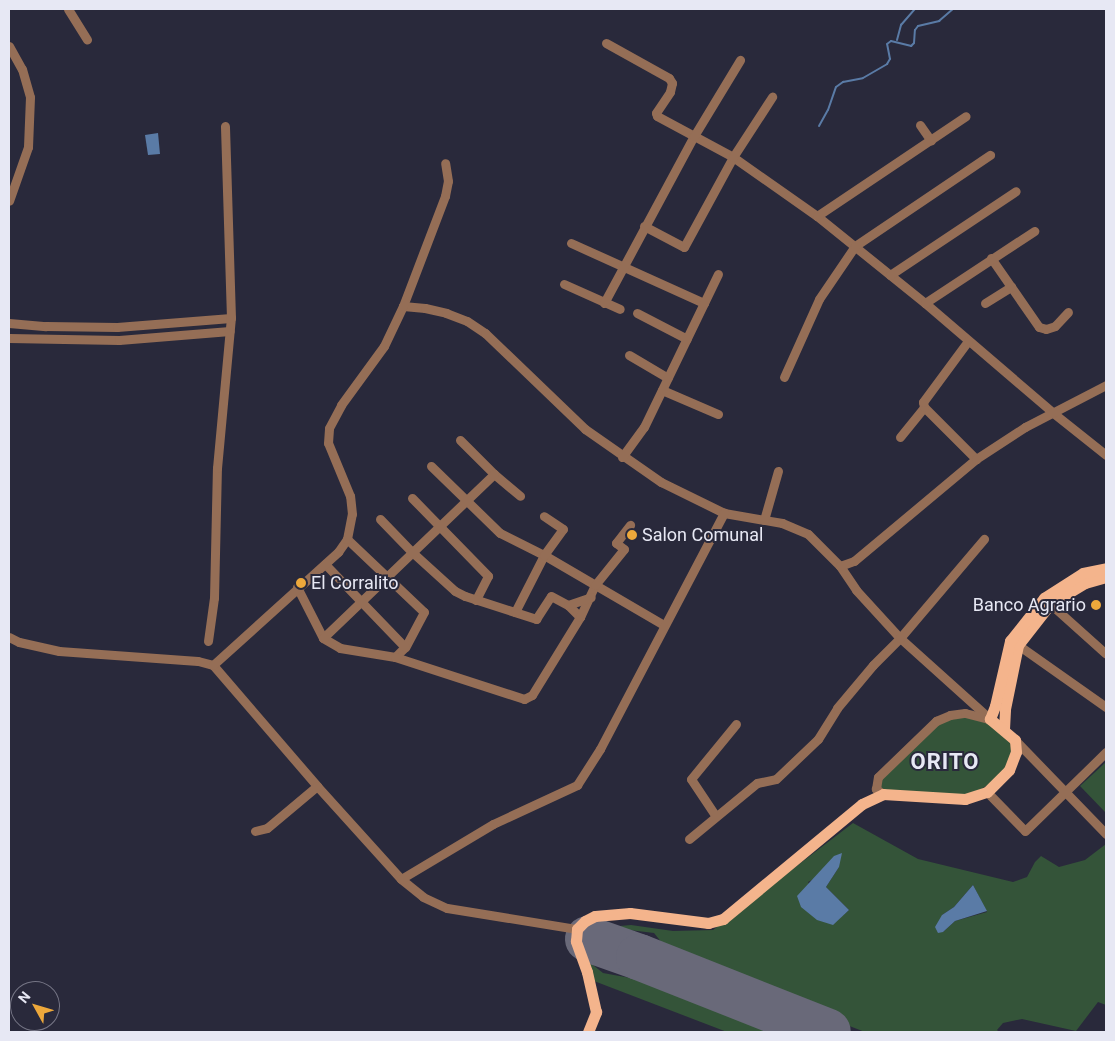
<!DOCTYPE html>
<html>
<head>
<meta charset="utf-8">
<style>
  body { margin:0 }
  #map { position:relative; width:1115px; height:1041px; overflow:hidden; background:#29293b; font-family:Roboto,sans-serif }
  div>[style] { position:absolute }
  .green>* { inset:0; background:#345439 }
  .water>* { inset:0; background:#5a7ba6 }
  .stream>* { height:2px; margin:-1px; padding:0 1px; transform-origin:1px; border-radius:1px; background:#5a7ba6 }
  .runway>* { height:46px; margin:-23px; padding:0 23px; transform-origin:23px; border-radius:23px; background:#696979 }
  .minor>* { height:9px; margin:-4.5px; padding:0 4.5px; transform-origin:4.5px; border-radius:4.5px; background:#956e56 }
  .major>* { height:11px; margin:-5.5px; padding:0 5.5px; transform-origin:5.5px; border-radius:5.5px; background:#f4b48c }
  .dots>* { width:14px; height:14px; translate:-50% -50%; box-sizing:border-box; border:2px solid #29293b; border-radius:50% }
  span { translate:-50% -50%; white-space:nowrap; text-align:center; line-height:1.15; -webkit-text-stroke:4px #29293b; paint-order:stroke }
  .poi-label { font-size:18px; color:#e7e8f4 }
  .left { translate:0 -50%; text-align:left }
  .right { translate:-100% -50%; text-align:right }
  .district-label { font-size:22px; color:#e7e8f4; font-weight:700; letter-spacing:1px }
  .frame { position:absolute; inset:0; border:10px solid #e7e8f4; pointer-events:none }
  .north { position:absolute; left:10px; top:981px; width:50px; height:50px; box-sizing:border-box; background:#29293b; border:1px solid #757585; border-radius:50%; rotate:309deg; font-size:14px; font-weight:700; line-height:20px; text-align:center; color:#e7e8f4 }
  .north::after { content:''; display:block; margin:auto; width:18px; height:22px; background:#eda83b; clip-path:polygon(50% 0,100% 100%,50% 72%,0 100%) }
</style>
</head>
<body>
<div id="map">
  <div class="green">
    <i style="clip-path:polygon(950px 715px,990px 719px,1015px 740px,1004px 775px,965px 799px,883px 794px,878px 777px,936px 721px)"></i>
    <i style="clip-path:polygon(1106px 762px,1106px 813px,1080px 786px)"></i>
    <i style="clip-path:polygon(evenodd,853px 823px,918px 859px,1013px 882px,1027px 877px,1035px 862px,1041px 856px,1059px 867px,1085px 860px,1106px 844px,1106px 1005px,1098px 1002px,1076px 1031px,1022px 1019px,1003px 1023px,997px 1030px,999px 1032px,865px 1032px,675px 959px,654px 933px,613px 928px,591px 933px,583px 942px,593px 965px,603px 973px,669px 985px,792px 1032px,727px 1032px,594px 981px,580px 945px,585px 936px,596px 928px,631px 925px,673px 931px,713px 930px,853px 823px,839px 867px,826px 887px,849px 910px,833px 924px,808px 882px,839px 867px,853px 823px,973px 885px,987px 912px,955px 921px,943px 932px,942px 915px,954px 907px,973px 885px)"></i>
  </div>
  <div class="water">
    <i style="clip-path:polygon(158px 133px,160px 154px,148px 155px,145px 135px)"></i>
    <i style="clip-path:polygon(842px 853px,839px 867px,826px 887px,849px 910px,833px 925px,817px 920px,801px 907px,797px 896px,834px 856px)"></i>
    <i style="clip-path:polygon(973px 885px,987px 911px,955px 921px,943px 932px,938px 933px,935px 927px,942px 915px,954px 907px)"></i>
  </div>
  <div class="stream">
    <i style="left:897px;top:40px;width:16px;rotate:-75deg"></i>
    <i style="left:901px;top:25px;width:21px;rotate:-49deg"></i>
    <i style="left:819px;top:126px;width:18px;rotate:-61deg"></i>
    <i style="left:828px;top:110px;width:24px;rotate:-71deg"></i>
    <i style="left:836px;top:87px;width:9px;rotate:-36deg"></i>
    <i style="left:843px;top:82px;width:20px;rotate:-11deg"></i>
    <i style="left:863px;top:78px;width:28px;rotate:-30deg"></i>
    <i style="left:887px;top:64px;width:6px;rotate:-59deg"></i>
    <i style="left:890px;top:59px;width:15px;rotate:-101deg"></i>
    <i style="left:887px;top:44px;width:5px;rotate:-37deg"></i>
    <i style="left:891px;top:41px;width:21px;rotate:14deg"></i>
    <i style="left:911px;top:46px;width:4px;rotate:-45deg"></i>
    <i style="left:914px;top:43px;width:13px;rotate:-86deg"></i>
    <i style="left:915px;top:30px;width:5px;rotate:-53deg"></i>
    <i style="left:918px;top:26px;width:22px;rotate:-13deg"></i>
    <i style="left:939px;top:21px;width:18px;rotate:-41deg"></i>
  </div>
  <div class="runway">
    <i style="left:588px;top:939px;width:54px;rotate:19.4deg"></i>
    <i style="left:639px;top:957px;width:203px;rotate:21.6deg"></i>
  </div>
  <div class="minor">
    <i style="left:68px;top:9px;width:36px;rotate:58deg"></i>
    <i style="left:606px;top:43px;width:72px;rotate:29.1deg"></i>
    <i style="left:669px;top:78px;width:6px;rotate:59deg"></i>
    <i style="left:672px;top:83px;width:9px;rotate:103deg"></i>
    <i style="left:670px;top:92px;width:25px;rotate:124deg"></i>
    <i style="left:656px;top:113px;width:3px;rotate:72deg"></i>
    <i style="left:657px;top:116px;width:86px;rotate:28.3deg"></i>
    <i style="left:733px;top:157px;width:103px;rotate:35.1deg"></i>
    <i style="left:817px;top:216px;width:139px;rotate:38.9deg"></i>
    <i style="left:925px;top:303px;width:167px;rotate:40.6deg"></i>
    <i style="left:1052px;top:412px;width:69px;rotate:38.5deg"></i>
    <i style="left:9px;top:46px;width:26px;rotate:61deg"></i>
    <i style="left:22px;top:69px;width:29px;rotate:74deg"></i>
    <i style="left:30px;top:97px;width:50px;rotate:92.3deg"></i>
    <i style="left:28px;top:147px;width:57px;rotate:109.4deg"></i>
    <i style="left:920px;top:125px;width:19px;rotate:55deg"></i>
    <i style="left:817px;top:216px;width:179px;rotate:-33.9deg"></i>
    <i style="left:644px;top:226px;width:45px;rotate:27.7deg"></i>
    <i style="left:684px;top:247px;width:102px;rotate:-61.4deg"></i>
    <i style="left:733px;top:157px;width:72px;rotate:-57deg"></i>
    <i style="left:571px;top:243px;width:146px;rotate:24.3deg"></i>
    <i style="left:991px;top:258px;width:84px;rotate:55.2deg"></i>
    <i style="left:1039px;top:327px;width:7px;rotate:16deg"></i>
    <i style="left:1046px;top:329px;width:9px;rotate:-18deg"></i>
    <i style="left:1055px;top:326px;width:19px;rotate:-47deg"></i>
    <i style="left:890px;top:275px;width:151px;rotate:-33.7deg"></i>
    <i style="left:564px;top:284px;width:61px;rotate:24.1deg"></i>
    <i style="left:604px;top:303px;width:190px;rotate:-61.7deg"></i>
    <i style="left:694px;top:136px;width:89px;rotate:-58.8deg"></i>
    <i style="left:925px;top:303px;width:131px;rotate:-33.4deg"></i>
    <i style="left:985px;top:303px;width:31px;rotate:-32deg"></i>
    <i style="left:403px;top:306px;width:22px;rotate:5deg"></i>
    <i style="left:425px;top:308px;width:22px;rotate:13deg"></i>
    <i style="left:446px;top:313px;width:22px;rotate:21deg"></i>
    <i style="left:467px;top:321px;width:22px;rotate:34deg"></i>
    <i style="left:485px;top:333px;width:139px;rotate:43.8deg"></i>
    <i style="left:585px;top:429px;width:93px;rotate:34.9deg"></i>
    <i style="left:661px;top:482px;width:70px;rotate:26.2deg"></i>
    <i style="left:724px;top:513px;width:59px;rotate:9.8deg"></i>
    <i style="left:782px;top:523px;width:28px;rotate:23deg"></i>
    <i style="left:808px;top:534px;width:45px;rotate:45deg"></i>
    <i style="left:840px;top:566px;width:29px;rotate:56deg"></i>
    <i style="left:856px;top:590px;width:65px;rotate:47.5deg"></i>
    <i style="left:900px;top:638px;width:121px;rotate:42deg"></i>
    <i style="left:637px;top:313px;width:56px;rotate:27.5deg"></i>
    <i style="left:9px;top:323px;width:37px;rotate:5deg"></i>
    <i style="left:46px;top:326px;width:71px;rotate:0.8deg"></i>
    <i style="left:117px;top:327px;width:114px;rotate:-4.5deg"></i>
    <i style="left:9px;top:338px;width:110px;rotate:1deg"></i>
    <i style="left:119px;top:340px;width:111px;rotate:-4.6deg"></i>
    <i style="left:629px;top:355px;width:45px;rotate:30.5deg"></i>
    <i style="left:784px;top:377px;width:85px;rotate:-65.8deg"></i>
    <i style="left:819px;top:299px;width:64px;rotate:-55.8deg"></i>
    <i style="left:855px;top:246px;width:163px;rotate:-34deg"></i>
    <i style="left:662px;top:390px;width:61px;rotate:23.2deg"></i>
    <i style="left:924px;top:407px;width:74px;rotate:45deg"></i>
    <i style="left:900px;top:437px;width:38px;rotate:-51deg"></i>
    <i style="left:924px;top:407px;width:5px;rotate:-101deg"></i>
    <i style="left:923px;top:402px;width:76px;rotate:-53.6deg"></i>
    <i style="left:460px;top:440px;width:48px;rotate:45deg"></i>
    <i style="left:494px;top:474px;width:34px;rotate:40deg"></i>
    <i style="left:622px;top:457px;width:37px;rotate:-54deg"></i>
    <i style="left:644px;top:427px;width:170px;rotate:-64.2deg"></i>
    <i style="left:431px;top:466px;width:96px;rotate:44.2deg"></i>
    <i style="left:500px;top:533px;width:49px;rotate:26.6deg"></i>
    <i style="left:544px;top:555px;width:139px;rotate:30.3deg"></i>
    <i style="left:412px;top:498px;width:109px;rotate:45.7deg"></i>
    <i style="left:488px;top:576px;width:27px;rotate:117deg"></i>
    <i style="left:380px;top:519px;width:46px;rotate:45.9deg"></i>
    <i style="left:412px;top:552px;width:58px;rotate:42.2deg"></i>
    <i style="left:455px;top:591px;width:11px;rotate:27deg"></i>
    <i style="left:465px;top:596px;width:75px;rotate:17.9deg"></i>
    <i style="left:536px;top:619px;width:27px;rotate:-57deg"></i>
    <i style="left:551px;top:596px;width:19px;rotate:28deg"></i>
    <i style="left:568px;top:605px;width:17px;rotate:45deg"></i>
    <i style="left:764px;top:520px;width:51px;rotate:-74.1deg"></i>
    <i style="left:347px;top:539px;width:106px;rotate:43.5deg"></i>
    <i style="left:424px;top:612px;width:40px;rotate:118deg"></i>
    <i style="left:405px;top:647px;width:14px;rotate:135deg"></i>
    <i style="left:325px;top:564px;width:115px;rotate:46.1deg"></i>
    <i style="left:840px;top:566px;width:15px;rotate:-20deg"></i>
    <i style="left:854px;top:561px;width:159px;rotate:-39.9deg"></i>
    <i style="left:976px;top:459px;width:59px;rotate:-33.1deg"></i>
    <i style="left:1025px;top:427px;width:91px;rotate:-27.4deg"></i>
    <i style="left:297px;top:587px;width:57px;rotate:63deg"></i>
    <i style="left:323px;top:638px;width:20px;rotate:30deg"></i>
    <i style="left:340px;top:648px;width:56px;rotate:9.3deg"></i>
    <i style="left:395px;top:657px;width:136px;rotate:18deg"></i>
    <i style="left:524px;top:699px;width:9px;rotate:-27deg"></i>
    <i style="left:532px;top:695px;width:92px;rotate:-58.4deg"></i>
    <i style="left:580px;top:617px;width:35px;rotate:-65deg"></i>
    <i style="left:595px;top:585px;width:46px;rotate:-51.1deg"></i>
    <i style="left:624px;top:549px;width:10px;rotate:-143deg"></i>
    <i style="left:616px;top:543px;width:23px;rotate:-52deg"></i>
    <i style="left:1047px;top:601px;width:79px;rotate:41.9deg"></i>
    <i style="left:568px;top:605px;width:24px;rotate:-19deg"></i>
    <i style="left:515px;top:612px;width:64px;rotate:-63deg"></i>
    <i style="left:544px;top:555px;width:32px;rotate:-54deg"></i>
    <i style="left:563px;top:529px;width:23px;rotate:-146deg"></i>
    <i style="left:9px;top:637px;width:11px;rotate:27deg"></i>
    <i style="left:19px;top:642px;width:41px;rotate:12.7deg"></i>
    <i style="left:59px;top:651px;width:139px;rotate:4.1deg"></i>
    <i style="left:198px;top:661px;width:16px;rotate:15deg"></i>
    <i style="left:213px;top:665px;width:160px;rotate:49.3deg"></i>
    <i style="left:317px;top:786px;width:125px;rotate:47.9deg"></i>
    <i style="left:401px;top:879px;width:28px;rotate:39deg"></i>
    <i style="left:423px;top:897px;width:26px;rotate:25deg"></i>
    <i style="left:447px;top:908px;width:132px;rotate:9.2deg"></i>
    <i style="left:323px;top:638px;width:237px;rotate:-43.8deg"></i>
    <i style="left:208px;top:641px;width:43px;rotate:-82.1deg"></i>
    <i style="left:214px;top:598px;width:130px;rotate:-88.7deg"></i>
    <i style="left:217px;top:468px;width:151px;rotate:-84.7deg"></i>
    <i style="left:231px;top:318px;width:192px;rotate:-91.8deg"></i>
    <i style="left:1018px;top:645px;width:108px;rotate:35.2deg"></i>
    <i style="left:213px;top:665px;width:169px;rotate:-42.1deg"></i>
    <i style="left:338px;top:552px;width:16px;rotate:-55deg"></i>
    <i style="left:347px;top:539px;width:25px;rotate:-79deg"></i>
    <i style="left:352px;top:514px;width:18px;rotate:-96deg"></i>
    <i style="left:350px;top:496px;width:57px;rotate:-112.5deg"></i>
    <i style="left:328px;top:443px;width:15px;rotate:-86deg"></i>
    <i style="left:329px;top:428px;width:26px;rotate:-62deg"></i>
    <i style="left:341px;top:405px;width:73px;rotate:-53.9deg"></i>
    <i style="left:384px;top:346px;width:44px;rotate:-64.6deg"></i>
    <i style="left:403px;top:306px;width:118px;rotate:-69.1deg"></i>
    <i style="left:445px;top:196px;width:15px;rotate:-79deg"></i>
    <i style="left:448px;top:181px;width:18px;rotate:-99deg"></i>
    <i style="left:1015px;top:740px;width:131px;rotate:45.9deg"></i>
    <i style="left:987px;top:792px;width:54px;rotate:45.7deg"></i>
    <i style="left:1025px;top:831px;width:113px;rotate:-44.3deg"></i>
    <i style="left:883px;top:794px;width:9px;rotate:-144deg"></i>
    <i style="left:876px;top:789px;width:12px;rotate:-81deg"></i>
    <i style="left:878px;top:777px;width:81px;rotate:-44deg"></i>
    <i style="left:936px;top:721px;width:15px;rotate:-23deg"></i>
    <i style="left:950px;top:715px;width:15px;rotate:-8deg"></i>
    <i style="left:965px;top:713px;width:25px;rotate:14deg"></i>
    <i style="left:715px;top:815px;width:43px;rotate:-123.7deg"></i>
    <i style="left:691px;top:779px;width:71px;rotate:-50.7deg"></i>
    <i style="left:255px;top:831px;width:12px;rotate:-14deg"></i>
    <i style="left:267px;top:828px;width:65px;rotate:-40deg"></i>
    <i style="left:689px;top:839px;width:88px;rotate:-39.5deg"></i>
    <i style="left:757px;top:783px;width:19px;rotate:-12deg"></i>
    <i style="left:776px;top:779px;width:58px;rotate:-43.6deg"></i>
    <i style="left:818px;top:739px;width:36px;rotate:-58deg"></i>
    <i style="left:837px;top:708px;width:56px;rotate:-50.1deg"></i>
    <i style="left:873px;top:665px;width:38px;rotate:-45deg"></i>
    <i style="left:900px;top:638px;width:130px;rotate:-49.7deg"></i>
    <i style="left:401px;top:879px;width:107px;rotate:-30.9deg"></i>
    <i style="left:493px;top:824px;width:93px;rotate:-24.9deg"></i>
    <i style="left:577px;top:785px;width:43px;rotate:-57.4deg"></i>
    <i style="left:600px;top:749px;width:267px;rotate:-62.3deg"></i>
  </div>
  <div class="major">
    <i style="left:1004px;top:729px;width:20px;rotate:-87deg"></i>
    <i style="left:1005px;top:709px;width:65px;rotate:-78.5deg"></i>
    <i style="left:1018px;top:645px;width:52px;rotate:-52deg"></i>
    <i style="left:1050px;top:604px;width:41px;rotate:-31deg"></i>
    <i style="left:1085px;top:583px;width:22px;rotate:-16deg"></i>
    <i style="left:588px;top:1032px;width:22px;rotate:-68deg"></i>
    <i style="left:596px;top:1012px;width:41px;rotate:-102.7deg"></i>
    <i style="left:587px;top:972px;width:33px;rotate:-110deg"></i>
    <i style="left:576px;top:941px;width:12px;rotate:-85deg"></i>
    <i style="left:577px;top:929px;width:11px;rotate:-45deg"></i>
    <i style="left:585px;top:921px;width:11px;rotate:-27deg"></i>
    <i style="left:595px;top:916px;width:35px;rotate:-5deg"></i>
    <i style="left:630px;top:913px;width:79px;rotate:7.3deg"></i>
    <i style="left:708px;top:923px;width:16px;rotate:-15deg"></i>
    <i style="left:723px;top:919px;width:180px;rotate:-39.6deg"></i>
    <i style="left:862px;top:804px;width:23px;rotate:-25deg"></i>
    <i style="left:883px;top:794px;width:82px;rotate:3.5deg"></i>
    <i style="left:965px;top:799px;width:23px;rotate:-18deg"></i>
    <i style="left:987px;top:792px;width:31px;rotate:-45deg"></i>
    <i style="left:1009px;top:770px;width:19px;rotate:-69deg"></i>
    <i style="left:1016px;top:752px;width:12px;rotate:-95deg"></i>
    <i style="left:1015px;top:740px;width:33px;rotate:-140deg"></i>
    <i style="left:990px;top:719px;width:14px;rotate:-69deg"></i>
    <i style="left:995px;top:706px;width:67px;rotate:-77deg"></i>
    <i style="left:1010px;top:641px;width:55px;rotate:-51.7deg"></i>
    <i style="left:1044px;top:598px;width:46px;rotate:-32.7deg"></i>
    <i style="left:1083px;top:573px;width:24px;rotate:-12deg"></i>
  </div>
  <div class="dots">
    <i style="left:632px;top:535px;background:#eda83b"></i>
    <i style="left:301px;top:583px;background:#eda83b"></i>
    <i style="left:1096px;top:605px;background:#eda83b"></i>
  </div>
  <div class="poi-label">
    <span class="left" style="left:642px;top:535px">Salon Comunal</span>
    <span class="left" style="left:311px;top:583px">El Corralito</span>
    <span class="right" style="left:1086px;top:605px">Banco Agrario</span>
  </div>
  <div class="district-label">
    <span style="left:945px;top:762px">ORITO</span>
  </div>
  <div class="frame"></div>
  <div class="north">N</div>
</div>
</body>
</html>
